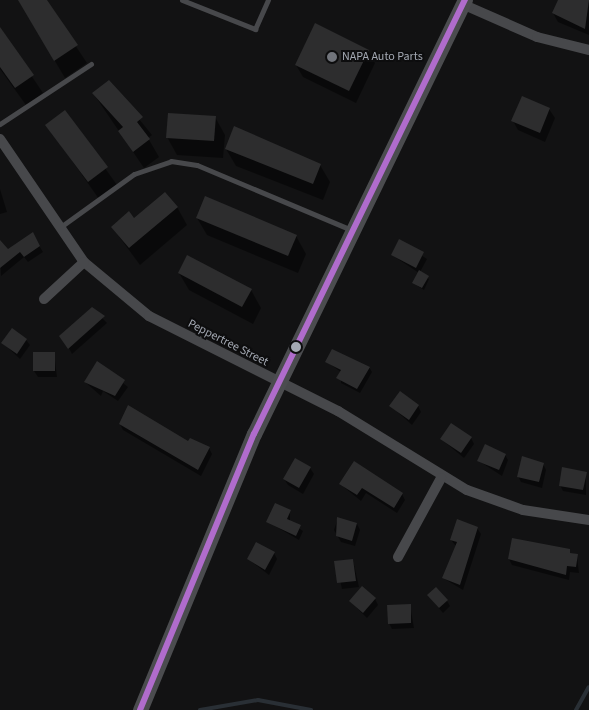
<!DOCTYPE html>
<html>
<head>
<meta charset="utf-8">
<style>
  body { margin:0 }
  #map { position:relative; width:589px; height:710px; overflow:hidden; background:#121213; font-family:"Source Sans 3",sans-serif }
  div>[style] { position:absolute }
  .shadow>* { inset:0; background:#0007 }
  .stream>* { height:4px; margin:-2px; padding:0 2px; transform-origin:2px; border-radius:2px; background:#292f35 }
  .building>* { inset:0; background:#2d2d2e }
  .lane>* { height:5px; margin:-2.5px; padding:0 2.5px; transform-origin:2.5px; border-radius:2.5px; background:#47484b }
  .street>* { height:10px; margin:-5px; padding:0 5px; transform-origin:5px; border-radius:5px; background:#47484b }
  .secondary>* { height:15px; margin:-7.5px; padding:0 7.5px; transform-origin:7.5px; border-radius:7.5px; background:#4b4c4f }
  .bus-1>* { height:6px; margin:-3px; padding:0 3px; transform-origin:3px; border-radius:3px; background:#b06ccc }
  .dots>* { width:14px; height:14px; translate:-50% -50%; box-sizing:border-box; border:2px solid #0d0d0e; border-radius:50% }
  span { translate:-50% -50%; white-space:nowrap; text-align:center; line-height:1.15; -webkit-text-stroke:4px #0d0d0e; paint-order:stroke }
  .poi-label { font-size:12px; color:#a4a9b3 }
  .left { translate:0 -50%; text-align:left }
  .street-label { font-size:12px; color:#a4a9b3 }
</style>
</head>
<body>
<div id="map">
  <div class="shadow">
    <i style="clip-path:polygon(45px 0,87px 63px,65px 78px,20px 2px)"></i>
    <i style="clip-path:polygon(560px 0,589px 0,589px 35px,558px 22px,553px 13px)"></i>
    <i style="clip-path:polygon(0 29px,43px 93px,26px 105px,0 69px)"></i>
    <i style="clip-path:polygon(368px 51px,375px 63px,356px 103px,303px 77px,296px 65px)"></i>
    <i style="clip-path:polygon(109px 82px,152px 135px,148px 138px,159px 157px,144px 168px,93px 93px)"></i>
    <i style="clip-path:polygon(549px 109px,555px 118px,545px 142px,518px 130px,513px 121px)"></i>
    <i style="clip-path:polygon(65px 112px,117px 185px,99px 199px,47px 125px)"></i>
    <i style="clip-path:polygon(215px 117px,225px 135px,223px 158px,177px 155px,167px 137px)"></i>
    <i style="clip-path:polygon(226px 149px,320px 165px,330px 182px,323px 200px,236px 166px)"></i>
    <i style="clip-path:polygon(0 189px,7px 212px,0 214px)"></i>
    <i style="clip-path:polygon(177px 207px,187px 225px,140px 265px,112px 227px)"></i>
    <i style="clip-path:polygon(197px 218px,296px 236px,306px 254px,298px 273px,207px 235px)"></i>
    <i style="clip-path:polygon(32px 234px,43px 252px,28px 262px,24px 257px,1px 276px,0 248px,7px 251px)"></i>
    <i style="clip-path:polygon(400px 241px,427px 259px,420px 272px,429px 279px,424px 290px,413px 283px,419px 273px,392px 255px)"></i>
    <i style="clip-path:polygon(179px 273px,251px 290px,261px 308px,253px 324px,189px 290px)"></i>
    <i style="clip-path:polygon(93px 309px,107px 323px,72px 354px,62px 335px)"></i>
    <i style="clip-path:polygon(26px 340px,30px 345px,20px 359px,3px 343px)"></i>
    <i style="clip-path:polygon(54px 354px,57px 377px,38px 377px,34px 371px)"></i>
    <i style="clip-path:polygon(327px 362px,369px 367px,372px 372px,360px 393px,341px 383px,341px 372px)"></i>
    <i style="clip-path:polygon(97px 363px,128px 387px,118px 401px,103px 391px,101px 396px,85px 382px)"></i>
    <i style="clip-path:polygon(391px 406px,418px 406px,421px 412px,412px 425px)"></i>
    <i style="clip-path:polygon(129px 407px,189px 443px,209px 448px,212px 454px,201px 476px,123px 430px,120px 424px)"></i>
    <i style="clip-path:polygon(471px 438px,474px 444px,464px 458px,441px 439px)"></i>
    <i style="clip-path:polygon(505px 455px,508px 460px,502px 476px,479px 461px)"></i>
    <i style="clip-path:polygon(543px 464px,546px 470px,542px 488px,521px 482px,518px 476px)"></i>
    <i style="clip-path:polygon(310px 468px,314px 474px,303px 494px,288px 485px,284px 479px)"></i>
    <i style="clip-path:polygon(586px 473px,586px 495px,563px 491px,560px 485px)"></i>
    <i style="clip-path:polygon(340px 484px,402px 494px,405px 500px,397px 513px,366px 493px,361px 501px)"></i>
    <i style="clip-path:polygon(290px 511px,290px 522px,303px 531px,299px 540px,268px 522px)"></i>
    <i style="clip-path:polygon(338px 518px,357px 524px,360px 530px,355px 546px,341px 542px,334px 530px)"></i>
    <i style="clip-path:polygon(477px 528px,481px 534px,463px 590px,443px 578px,456px 546px,451px 540px)"></i>
    <i style="clip-path:polygon(274px 553px,277px 559px,269px 575px,248px 559px)"></i>
    <i style="clip-path:polygon(577px 556px,579px 573px,570px 572px,569px 580px,512px 565px,509px 559px)"></i>
    <i style="clip-path:polygon(353px 560px,359px 587px,342px 589px,336px 562px)"></i>
    <i style="clip-path:polygon(428px 595px,447px 601px,450px 606px,443px 613px)"></i>
    <i style="clip-path:polygon(375px 599px,378px 605px,367px 618px,351px 602px)"></i>
    <i style="clip-path:polygon(410px 605px,414px 628px,392px 629px,389px 623px)"></i>
  </div>
  <div class="stream">
    <i style="left:200px;top:710px;width:59px;rotate:-9.8deg"></i>
    <i style="left:258px;top:700px;width:54px;rotate:10.7deg"></i>
    <i style="left:576px;top:710px;width:26px;rotate:-61deg"></i>
  </div>
  <div class="building">
    <i style="clip-path:polygon(18px 0,47px 0,78px 45px,54px 61px)"></i>
    <i style="clip-path:polygon(558px 0,589px 0,585px 29px,552px 13px)"></i>
    <i style="clip-path:polygon(315px 23px,369px 50px,349px 91px,295px 65px)"></i>
    <i style="clip-path:polygon(0 27px,34px 75px,15px 88px,0 67px)"></i>
    <i style="clip-path:polygon(109px 80px,143px 117px,137px 122px,150px 139px,133px 152px,118px 131px,123px 127px,92px 93px)"></i>
    <i style="clip-path:polygon(522px 96px,550px 108px,540px 133px,511px 121px)"></i>
    <i style="clip-path:polygon(65px 110px,108px 167px,88px 182px,45px 125px)"></i>
    <i style="clip-path:polygon(168px 113px,216px 116px,214px 141px,166px 138px)"></i>
    <i style="clip-path:polygon(234px 126px,321px 164px,313px 184px,225px 149px)"></i>
    <i style="clip-path:polygon(165px 192px,178px 207px,129px 248px,111px 227px,129px 211px,134px 218px)"></i>
    <i style="clip-path:polygon(205px 196px,297px 235px,288px 256px,196px 218px)"></i>
    <i style="clip-path:polygon(33px 232px,40px 246px,24px 257px,20px 252px,0 268px,0 240px,8px 249px)"></i>
    <i style="clip-path:polygon(399px 239px,424px 252px,416px 268px,391px 255px)"></i>
    <i style="clip-path:polygon(187px 255px,252px 289px,242px 307px,178px 273px)"></i>
    <i style="clip-path:polygon(419px 270px,429px 276px,422px 288px,412px 283px)"></i>
    <i style="clip-path:polygon(92px 307px,105px 316px,68px 349px,59px 336px)"></i>
    <i style="clip-path:polygon(12px 328px,27px 339px,17px 354px,1px 343px)"></i>
    <i style="clip-path:polygon(332px 349px,370px 367px,357px 389px,336px 378px,341px 370px,325px 362px)"></i>
    <i style="clip-path:polygon(33px 352px,55px 352px,55px 371px,33px 371px)"></i>
    <i style="clip-path:polygon(97px 361px,125px 380px,115px 396px,84px 382px)"></i>
    <i style="clip-path:polygon(400px 391px,419px 405px,409px 420px,389px 406px)"></i>
    <i style="clip-path:polygon(128px 405px,188px 441px,190px 438px,210px 447px,198px 470px,119px 424px)"></i>
    <i style="clip-path:polygon(451px 423px,472px 437px,461px 453px,440px 439px)"></i>
    <i style="clip-path:polygon(485px 444px,506px 454px,499px 470px,477px 461px)"></i>
    <i style="clip-path:polygon(522px 456px,544px 463px,539px 482px,517px 477px)"></i>
    <i style="clip-path:polygon(295px 458px,311px 467px,299px 488px,283px 479px)"></i>
    <i style="clip-path:polygon(354px 461px,403px 493px,394px 508px,362px 488px,357px 495px,339px 484px)"></i>
    <i style="clip-path:polygon(562px 467px,587px 472px,583px 490px,559px 486px)"></i>
    <i style="clip-path:polygon(275px 503px,291px 510px,287px 519px,301px 525px,296px 536px,266px 522px)"></i>
    <i style="clip-path:polygon(337px 517px,357px 523px,352px 541px,336px 536px)"></i>
    <i style="clip-path:polygon(457px 519px,478px 527px,460px 585px,442px 578px,457px 542px,450px 540px)"></i>
    <i style="clip-path:polygon(512px 538px,570px 549px,570px 553px,578px 554px,576px 567px,567px 566px,566px 575px,508px 559px)"></i>
    <i style="clip-path:polygon(256px 542px,275px 552px,265px 570px,247px 559px)"></i>
    <i style="clip-path:polygon(353px 559px,356px 581px,337px 583px,334px 561px)"></i>
    <i style="clip-path:polygon(362px 586px,376px 598px,363px 613px,349px 601px)"></i>
    <i style="clip-path:polygon(436px 587px,448px 600px,439px 608px,427px 595px)"></i>
    <i style="clip-path:polygon(411px 604px,411px 623px,388px 624px,387px 605px)"></i>
  </div>
  <div class="lane">
    <i style="left:182px;top:0;width:79px;rotate:21.7deg"></i>
    <i style="left:255px;top:29px;width:32px;rotate:-66deg"></i>
    <i style="left:0;top:124px;width:109px;rotate:-33.4deg"></i>
    <i style="left:59px;top:228px;width:92px;rotate:-35.8deg"></i>
    <i style="left:134px;top:174px;width:39px;rotate:-19deg"></i>
    <i style="left:171px;top:161px;width:26px;rotate:9deg"></i>
    <i style="left:197px;top:165px;width:168px;rotate:22.8deg"></i>
  </div>
  <div class="street">
    <i style="left:462px;top:4px;width:82px;rotate:23.7deg"></i>
    <i style="left:537px;top:37px;width:54px;rotate:14deg"></i>
    <i style="left:0;top:139px;width:149px;rotate:55.7deg"></i>
    <i style="left:84px;top:262px;width:85px;rotate:39.7deg"></i>
    <i style="left:149px;top:316px;width:212px;rotate:26.7deg"></i>
    <i style="left:338px;top:411px;width:151px;rotate:31.5deg"></i>
    <i style="left:467px;top:490px;width:59px;rotate:19.7deg"></i>
    <i style="left:523px;top:510px;width:67px;rotate:8.6deg"></i>
    <i style="left:44px;top:299px;width:54px;rotate:-42.8deg"></i>
    <i style="left:398px;top:557px;width:90px;rotate:-61.4deg"></i>
  </div>
  <div class="secondary">
    <i style="left:140px;top:710px;width:299px;rotate:-67.6deg"></i>
    <i style="left:254px;top:434px;width:483px;rotate:-64.1deg"></i>
  </div>
  <div class="bus-1">
    <i style="left:140px;top:710px;width:299px;rotate:-67.6deg"></i>
    <i style="left:254px;top:434px;width:483px;rotate:-64.1deg"></i>
  </div>
  <div class="dots">
    <i style="left:332px;top:57px;background:#71747b"></i>
    <i style="left:296px;top:347px;background:#a4a9b3"></i>
  </div>
  <div class="poi-label">
    <span class="left" style="left:342px;top:57px">NAPA Auto Parts</span>
  </div>
  <div class="street-label">
    <span style="left:228px;top:343px;rotate:27deg">Peppertree Street</span>
  </div>
</div>
</body>
</html>
